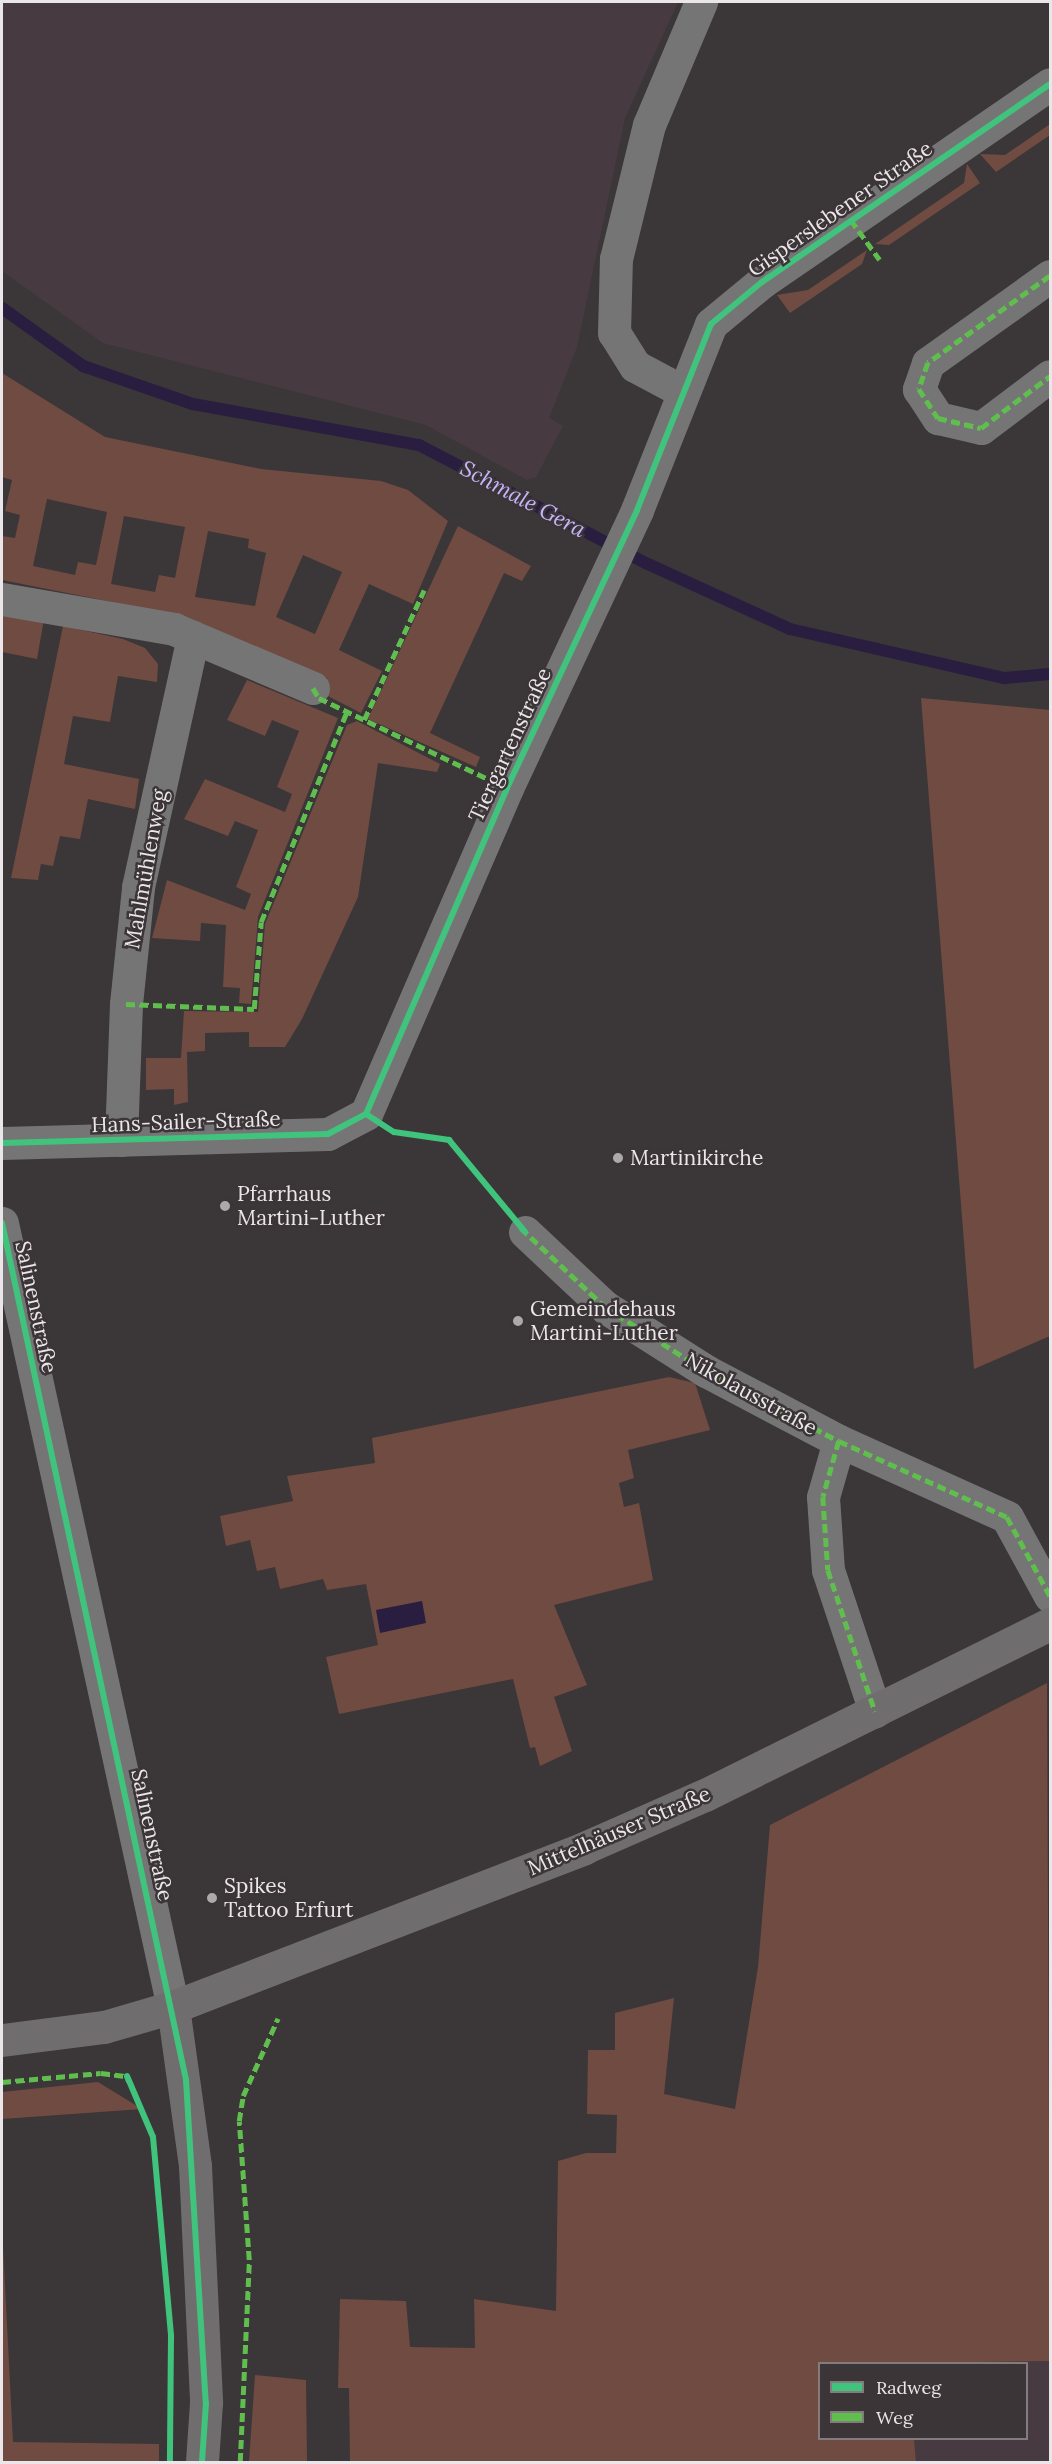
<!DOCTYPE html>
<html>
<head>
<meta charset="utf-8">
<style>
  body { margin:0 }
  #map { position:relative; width:1052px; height:2464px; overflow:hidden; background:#3b3638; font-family:Lora,serif }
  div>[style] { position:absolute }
  .built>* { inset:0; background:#473b41 }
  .green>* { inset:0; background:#704b42 }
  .water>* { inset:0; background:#291e40 }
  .stream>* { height:12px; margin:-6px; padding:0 6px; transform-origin:6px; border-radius:6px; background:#291e40 }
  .street>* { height:33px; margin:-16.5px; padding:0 16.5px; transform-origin:16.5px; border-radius:16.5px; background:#767576 }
  .secondary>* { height:33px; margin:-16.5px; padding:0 16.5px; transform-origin:16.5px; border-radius:16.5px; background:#706d6f }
  .quiet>* { height:4.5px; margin-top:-2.25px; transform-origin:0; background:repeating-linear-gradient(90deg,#5fbe4e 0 9px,transparent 0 13.5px) }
  .cycleway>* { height:6px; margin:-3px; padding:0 3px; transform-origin:3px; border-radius:3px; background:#40c37c }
  .dots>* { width:16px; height:16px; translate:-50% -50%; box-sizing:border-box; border:3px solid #3c3538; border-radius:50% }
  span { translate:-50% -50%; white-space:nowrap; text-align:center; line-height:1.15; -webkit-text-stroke:5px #3c3538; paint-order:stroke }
  .street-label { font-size:21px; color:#ebe6e9 }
  .poi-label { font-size:21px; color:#ebe6e9 }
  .left { translate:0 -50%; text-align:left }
  .water-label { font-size:22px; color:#c5b5f9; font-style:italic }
  .frame { position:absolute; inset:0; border:3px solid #ebe6e9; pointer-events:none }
  .legend { position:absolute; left:818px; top:2362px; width:210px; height:78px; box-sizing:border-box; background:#3c3538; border:2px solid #827c7f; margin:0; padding:8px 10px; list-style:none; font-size:18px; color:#ebe6e9 }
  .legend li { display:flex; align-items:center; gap:12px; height:30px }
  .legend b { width:30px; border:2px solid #827c7f }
</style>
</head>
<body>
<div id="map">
  <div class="built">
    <i style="clip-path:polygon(2px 2px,678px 2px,625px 118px,577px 347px,549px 418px,563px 426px,536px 477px,527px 480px,426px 425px,103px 343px,2px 271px)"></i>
    <i style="clip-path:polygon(1050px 2361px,1050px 2462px,916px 2462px,914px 2439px,1026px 2438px,1026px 2364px,919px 2363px)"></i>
  </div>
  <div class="green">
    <i style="clip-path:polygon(1050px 124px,1050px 135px,996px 172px,980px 154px,1005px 155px)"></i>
    <i style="clip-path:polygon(967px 164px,980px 183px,889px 245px,875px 244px,964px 183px)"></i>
    <i style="clip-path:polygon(867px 250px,862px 264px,790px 313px,777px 295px,808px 290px)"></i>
    <i style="clip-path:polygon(evenodd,2px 373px,105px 437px,261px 469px,381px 481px,408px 490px,448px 521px,413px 604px,369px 584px,339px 650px,382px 671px,361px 713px,322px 693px,327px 678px,187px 617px,2px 580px,2px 536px,15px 538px,20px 515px,5px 511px,12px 480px,2px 477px,2px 373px,47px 499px,107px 512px,96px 565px,78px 562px,75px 575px,33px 566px,47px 499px,2px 373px,124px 516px,185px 527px,175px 578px,159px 575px,155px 592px,111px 584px,124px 516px,2px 373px,208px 531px,249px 539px,248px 548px,266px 553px,255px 606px,195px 597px,208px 531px,2px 373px,303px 555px,342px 572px,315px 634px,276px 617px,303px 555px)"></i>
    <i style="clip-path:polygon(458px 526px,531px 566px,522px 581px,504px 573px,430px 733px,480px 757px,476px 767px,368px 719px)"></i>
    <i style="clip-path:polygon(2px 612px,44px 619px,37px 659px,2px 652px)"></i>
    <i style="clip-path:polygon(63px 626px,123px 639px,145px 648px,158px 664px,157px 682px,118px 676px,110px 722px,73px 716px,64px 764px,139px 779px,135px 809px,88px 799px,80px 839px,60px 836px,53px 866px,41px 864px,38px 880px,11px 878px)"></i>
    <i style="clip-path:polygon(247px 680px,338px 718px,258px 917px,251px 1004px,239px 1003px,240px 988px,223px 987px,226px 925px,201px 923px,200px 941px,152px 938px,167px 880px,245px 910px,251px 894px,236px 887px,258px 830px,235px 821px,228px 836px,184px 819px,205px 779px,285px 812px,292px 794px,277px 787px,299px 731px,272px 720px,265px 736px,227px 720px)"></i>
    <i style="clip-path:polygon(921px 698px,1050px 710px,1050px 1336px,974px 1369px)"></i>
    <i style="clip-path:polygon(357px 721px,440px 764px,437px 772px,378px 763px,358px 897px,302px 1019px,285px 1047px,249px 1047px,249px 1032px,205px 1033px,205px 1051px,187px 1052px,188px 1102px,174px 1105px,174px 1089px,146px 1090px,146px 1058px,181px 1058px,184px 1011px,258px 1012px,265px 924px,347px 725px)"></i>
    <i style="clip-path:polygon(669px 1377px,695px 1383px,710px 1430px,628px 1450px,634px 1478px,619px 1483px,624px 1507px,639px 1503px,653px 1580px,554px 1605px,587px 1685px,554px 1697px,572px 1751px,540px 1766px,535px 1747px,530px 1748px,513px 1679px,339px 1714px,326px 1657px,378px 1645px,366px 1584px,327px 1590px,323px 1579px,280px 1589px,275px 1567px,257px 1571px,250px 1540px,226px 1546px,220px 1516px,293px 1501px,287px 1476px,375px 1463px,372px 1438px)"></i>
    <i style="clip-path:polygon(1047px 1683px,1050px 2361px,820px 2364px,820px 2438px,914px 2439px,916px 2462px,350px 2462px,349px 2388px,338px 2388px,340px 2299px,406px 2301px,410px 2347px,475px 2348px,474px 2299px,556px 2311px,558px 2161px,586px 2153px,616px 2153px,617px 2115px,587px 2114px,588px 2050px,615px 2050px,615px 2013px,674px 1998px,664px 2094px,735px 2109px,758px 1967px,770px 1825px)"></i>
    <i style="clip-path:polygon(98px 2082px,142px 2109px,2px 2119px,2px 2092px)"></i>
    <i style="clip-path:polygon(2px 2227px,13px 2442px,159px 2444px,159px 2462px,2px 2462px)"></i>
    <i style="clip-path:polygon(255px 2375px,306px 2380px,307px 2462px,249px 2462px)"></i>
  </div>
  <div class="water">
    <i style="clip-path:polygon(422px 1601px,426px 1623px,380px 1633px,376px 1610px)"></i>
  </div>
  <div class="stream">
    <i style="left:2px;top:308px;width:100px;rotate:35.6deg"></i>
    <i style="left:83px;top:366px;width:116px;rotate:19.1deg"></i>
    <i style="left:193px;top:404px;width:230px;rotate:10.3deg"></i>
    <i style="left:419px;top:445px;width:258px;rotate:27.5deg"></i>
    <i style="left:648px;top:564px;width:156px;rotate:24.6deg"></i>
    <i style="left:790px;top:629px;width:220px;rotate:12.9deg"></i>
    <i style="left:1004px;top:678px;width:46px;rotate:-5deg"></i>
  </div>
  <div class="street">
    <i style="left:1050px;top:276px;width:150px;rotate:144.5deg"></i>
    <i style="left:928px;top:363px;width:28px;rotate:109deg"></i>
    <i style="left:919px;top:389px;width:35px;rotate:57deg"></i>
    <i style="left:938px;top:418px;width:44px;rotate:13.1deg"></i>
    <i style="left:981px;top:428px;width:86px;rotate:-37deg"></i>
    <i style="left:680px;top:390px;width:51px;rotate:-151.9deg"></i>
    <i style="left:635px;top:366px;width:39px;rotate:-122deg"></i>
    <i style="left:614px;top:333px;width:74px;rotate:-88.5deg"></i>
    <i style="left:616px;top:259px;width:138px;rotate:-76.2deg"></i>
    <i style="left:649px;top:125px;width:134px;rotate:-67.1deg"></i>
    <i style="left:2px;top:599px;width:175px;rotate:9.9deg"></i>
    <i style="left:174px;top:629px;width:151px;rotate:23deg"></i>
    <i style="left:121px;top:1140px;width:136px;rotate:-87.9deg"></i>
    <i style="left:126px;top:1004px;width:118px;rotate:-84.1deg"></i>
    <i style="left:138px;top:887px;width:256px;rotate:-77.6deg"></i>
    <i style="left:2px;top:1143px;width:326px;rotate:-1.6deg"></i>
    <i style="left:328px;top:1134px;width:43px;rotate:-27.8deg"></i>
    <i style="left:366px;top:1114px;width:355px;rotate:-66.6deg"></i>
    <i style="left:507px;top:788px;width:307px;rotate:-64.9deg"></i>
    <i style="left:637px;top:510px;width:200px;rotate:-68.3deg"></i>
    <i style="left:711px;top:324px;width:66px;rotate:-39.5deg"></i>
    <i style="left:762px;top:282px;width:349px;rotate:-34.5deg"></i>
    <i style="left:2px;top:1223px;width:802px;rotate:77.7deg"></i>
    <i style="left:525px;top:1232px;width:110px;rotate:43.2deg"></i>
    <i style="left:605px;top:1307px;width:120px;rotate:32.4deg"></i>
    <i style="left:706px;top:1371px;width:150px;rotate:27.8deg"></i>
    <i style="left:839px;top:1441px;width:184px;rotate:24.3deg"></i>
    <i style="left:1007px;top:1517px;width:90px;rotate:61.4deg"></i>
    <i style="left:839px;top:1441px;width:58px;rotate:105.9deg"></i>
    <i style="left:823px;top:1497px;width:73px;rotate:86.1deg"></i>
    <i style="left:828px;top:1570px;width:149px;rotate:71.6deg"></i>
  </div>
  <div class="secondary">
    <i style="left:173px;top:2007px;width:161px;rotate:82.1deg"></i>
    <i style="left:195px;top:2166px;width:237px;rotate:87.3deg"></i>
    <i style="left:206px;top:2403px;width:59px;rotate:93.9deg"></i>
    <i style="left:2px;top:2040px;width:103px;rotate:-7.3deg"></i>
    <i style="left:104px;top:2027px;width:72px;rotate:-16.2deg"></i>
    <i style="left:173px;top:2007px;width:441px;rotate:-21.1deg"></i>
    <i style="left:584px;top:1848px;width:132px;rotate:-23.7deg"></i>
    <i style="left:705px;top:1795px;width:385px;rotate:-26.4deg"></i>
  </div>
  <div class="quiet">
    <i style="left:851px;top:220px;width:49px;rotate:54.1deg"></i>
    <i style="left:1050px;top:276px;width:150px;rotate:144.5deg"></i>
    <i style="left:928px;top:363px;width:28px;rotate:109deg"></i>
    <i style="left:919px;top:389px;width:35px;rotate:57deg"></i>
    <i style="left:938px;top:418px;width:44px;rotate:13.1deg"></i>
    <i style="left:981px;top:428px;width:86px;rotate:-37deg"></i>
    <i style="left:313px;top:688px;width:12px;rotate:59deg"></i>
    <i style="left:319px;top:698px;width:208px;rotate:25.6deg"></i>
    <i style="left:364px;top:720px;width:143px;rotate:-65.2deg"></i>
    <i style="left:126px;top:1004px;width:128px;rotate:2.2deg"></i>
    <i style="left:254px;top:1009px;width:87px;rotate:-85.4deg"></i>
    <i style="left:261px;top:922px;width:228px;rotate:-67.8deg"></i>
    <i style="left:521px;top:1228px;width:115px;rotate:43.2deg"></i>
    <i style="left:605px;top:1307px;width:120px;rotate:32.4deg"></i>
    <i style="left:706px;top:1371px;width:150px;rotate:27.8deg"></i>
    <i style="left:839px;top:1441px;width:184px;rotate:24.3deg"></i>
    <i style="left:1007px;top:1517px;width:90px;rotate:61.4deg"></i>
    <i style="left:839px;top:1441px;width:58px;rotate:105.9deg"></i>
    <i style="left:823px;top:1497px;width:73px;rotate:86.1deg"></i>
    <i style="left:828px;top:1570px;width:149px;rotate:71.6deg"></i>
    <i style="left:2px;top:2082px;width:99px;rotate:-5.2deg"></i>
    <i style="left:101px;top:2073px;width:26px;rotate:7deg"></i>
    <i style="left:127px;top:2076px;width:6px;rotate:72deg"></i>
    <i style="left:240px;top:2462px;width:202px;rotate:-87.4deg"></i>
    <i style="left:249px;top:2260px;width:139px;rotate:-94.1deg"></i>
    <i style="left:239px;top:2121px;width:25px;rotate:-81deg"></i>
    <i style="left:243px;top:2096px;width:85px;rotate:-65.8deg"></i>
  </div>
  <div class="cycleway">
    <i style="left:366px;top:1114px;width:33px;rotate:33deg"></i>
    <i style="left:394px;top:1132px;width:56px;rotate:8.3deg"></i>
    <i style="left:449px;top:1140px;width:119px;rotate:50.4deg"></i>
    <i style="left:2px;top:1143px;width:326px;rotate:-1.6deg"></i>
    <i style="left:328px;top:1134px;width:43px;rotate:-27.8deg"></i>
    <i style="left:366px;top:1114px;width:355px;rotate:-66.6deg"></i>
    <i style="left:507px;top:788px;width:307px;rotate:-64.9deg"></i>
    <i style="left:637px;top:510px;width:200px;rotate:-68.3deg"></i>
    <i style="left:711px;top:324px;width:66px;rotate:-39.5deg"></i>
    <i style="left:762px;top:282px;width:349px;rotate:-34.5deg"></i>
    <i style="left:2px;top:1223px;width:877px;rotate:77.88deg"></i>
    <i style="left:186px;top:2080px;width:324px;rotate:86.5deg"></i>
    <i style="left:206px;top:2403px;width:59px;rotate:93.9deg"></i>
    <i style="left:127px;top:2076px;width:66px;rotate:66.9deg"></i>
    <i style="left:153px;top:2137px;width:200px;rotate:84.8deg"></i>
    <i style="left:171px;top:2336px;width:126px;rotate:90.5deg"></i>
  </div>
  <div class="dots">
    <i style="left:618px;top:1158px;background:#ada8ab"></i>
    <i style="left:225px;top:1206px;background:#ada8ab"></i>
    <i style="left:518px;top:1321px;background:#ada8ab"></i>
    <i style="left:212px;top:1898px;background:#ada8ab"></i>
  </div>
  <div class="street-label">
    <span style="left:840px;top:209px;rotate:-35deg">Gisperslebener Straße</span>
    <span style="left:510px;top:745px;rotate:-65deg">Tiergartenstraße</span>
    <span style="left:146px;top:869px;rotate:-80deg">Mahlmühlenweg</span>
    <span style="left:186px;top:1122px;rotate:-2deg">Hans-Sailer-Straße</span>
    <span style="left:36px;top:1307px;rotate:78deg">Salinenstraße</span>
    <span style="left:751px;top:1394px;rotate:29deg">Nikolausstraße</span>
    <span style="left:619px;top:1831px;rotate:-23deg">Mittelhäuser Straße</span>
    <span style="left:152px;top:1835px;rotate:78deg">Salinenstraße</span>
  </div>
  <div class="poi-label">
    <span class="left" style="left:630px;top:1158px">Martinikirche</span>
    <span class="left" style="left:237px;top:1206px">Pfarrhaus<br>Martini-Luther</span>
    <span class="left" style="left:530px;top:1321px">Gemeindehaus<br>Martini-Luther</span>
    <span class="left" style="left:224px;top:1898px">Spikes<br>Tattoo Erfurt</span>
  </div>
  <div class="water-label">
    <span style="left:523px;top:499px;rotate:28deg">Schmale Gera</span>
  </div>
  <div class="frame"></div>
  <ul class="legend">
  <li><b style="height:8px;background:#40c37c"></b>Radweg</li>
  <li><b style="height:8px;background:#5fbe4e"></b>Weg</li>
  </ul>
</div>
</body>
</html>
